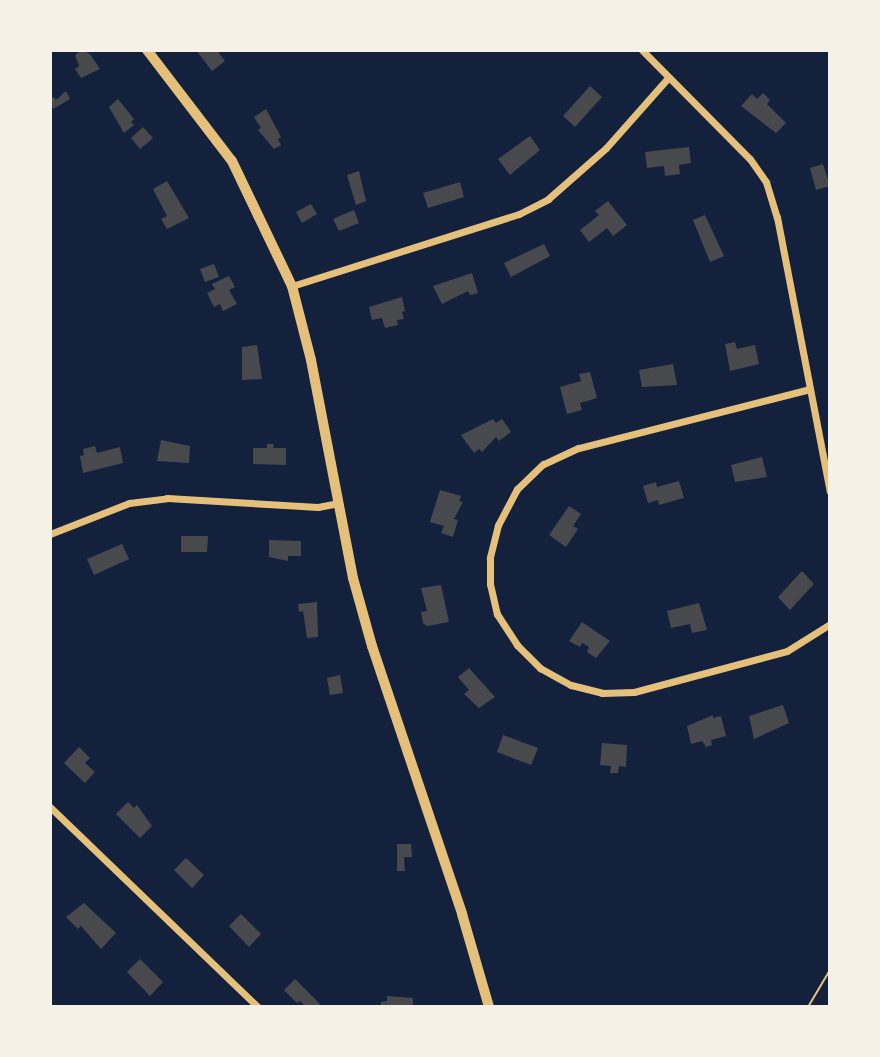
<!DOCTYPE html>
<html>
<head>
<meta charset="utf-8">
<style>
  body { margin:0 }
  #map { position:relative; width:880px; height:1057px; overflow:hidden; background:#14213d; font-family:Roboto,sans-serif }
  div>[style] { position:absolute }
  .building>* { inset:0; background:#48494c }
  .path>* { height:2px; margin:-1px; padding:0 1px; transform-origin:1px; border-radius:1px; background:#e5c07b }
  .minor>* { height:7px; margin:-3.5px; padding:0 3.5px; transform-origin:3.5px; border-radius:3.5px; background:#e5c07b }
  .secondary>* { height:10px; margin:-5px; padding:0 5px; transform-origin:5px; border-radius:5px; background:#e5c07b }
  span { translate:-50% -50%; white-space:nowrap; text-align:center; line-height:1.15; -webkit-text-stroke:8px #f6f1e7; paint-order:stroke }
  .frame { position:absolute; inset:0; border:52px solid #f6f1e7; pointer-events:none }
</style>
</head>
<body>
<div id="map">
  <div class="building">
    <i style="clip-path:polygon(82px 50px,90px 54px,100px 69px,81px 78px,75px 69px,79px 66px,75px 55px)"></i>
    <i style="clip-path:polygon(196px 50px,217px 50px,225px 61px,212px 71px)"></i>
    <i style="clip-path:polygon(590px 86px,602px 97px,575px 127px,563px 116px)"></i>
    <i style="clip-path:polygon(66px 91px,70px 99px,53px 109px,50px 99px,54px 97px,56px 100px)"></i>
    <i style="clip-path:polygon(763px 93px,770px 100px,767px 104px,786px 123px,776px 133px,741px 106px,752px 94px,757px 99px)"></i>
    <i style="clip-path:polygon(118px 99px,134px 119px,131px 122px,134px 125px,124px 133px,109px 107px)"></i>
    <i style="clip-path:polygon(266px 109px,281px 137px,278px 139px,281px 145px,274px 149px,258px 130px,261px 128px,254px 117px)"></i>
    <i style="clip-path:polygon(143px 127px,153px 138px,140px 149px,131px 138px)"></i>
    <i style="clip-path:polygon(530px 136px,540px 150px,510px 175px,498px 159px)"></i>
    <i style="clip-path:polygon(689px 147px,691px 163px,679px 165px,680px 174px,665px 176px,664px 166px,647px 168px,645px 152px)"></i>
    <i style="clip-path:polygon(823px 164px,830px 186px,816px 190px,810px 168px)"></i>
    <i style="clip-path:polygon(359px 171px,366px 201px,356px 205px,347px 175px)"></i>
    <i style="clip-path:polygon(167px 181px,189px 218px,167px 229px,161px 219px,167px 216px,153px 189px)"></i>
    <i style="clip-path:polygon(460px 182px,464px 197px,428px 208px,423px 193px)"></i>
    <i style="clip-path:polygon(608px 201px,627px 225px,613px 236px,607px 228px,589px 242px,580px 230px,599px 215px,595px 211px)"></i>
    <i style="clip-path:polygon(311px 204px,317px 214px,302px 223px,296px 212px)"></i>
    <i style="clip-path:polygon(354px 210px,359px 223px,339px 231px,333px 219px)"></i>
    <i style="clip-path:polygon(705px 215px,724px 256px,710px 262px,693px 220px)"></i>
    <i style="clip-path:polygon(544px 244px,550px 256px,511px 277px,504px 263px)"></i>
    <i style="clip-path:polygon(214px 264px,219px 277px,205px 282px,200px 269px)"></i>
    <i style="clip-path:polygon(472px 273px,478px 293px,470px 295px,468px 291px,442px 304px,433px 286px)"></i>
    <i style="clip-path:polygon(229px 276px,235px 287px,229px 290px,237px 304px,223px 311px,220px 304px,214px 307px,207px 293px,215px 289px,212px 284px)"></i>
    <i style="clip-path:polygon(402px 297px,405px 311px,402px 312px,404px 319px,397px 320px,398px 325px,385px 328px,382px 318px,372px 320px,369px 307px)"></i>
    <i style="clip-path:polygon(735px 342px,737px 349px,755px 345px,759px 364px,730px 371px,725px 344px)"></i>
    <i style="clip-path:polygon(257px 345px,262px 379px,242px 380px,242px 347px)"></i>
    <i style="clip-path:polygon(673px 364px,677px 385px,642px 387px,639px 370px)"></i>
    <i style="clip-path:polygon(590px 372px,597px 398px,580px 403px,582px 410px,567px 414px,560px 387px,581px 381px,579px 374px)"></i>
    <i style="clip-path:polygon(493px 419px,496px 423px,502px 419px,511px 432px,499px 441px,496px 437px,482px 452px,479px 449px,474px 453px,461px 435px)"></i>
    <i style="clip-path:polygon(161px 440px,190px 446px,189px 463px,157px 461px)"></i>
    <i style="clip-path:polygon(267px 444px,274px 444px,273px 448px,286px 448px,286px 465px,253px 464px,253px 448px,267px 448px)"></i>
    <i style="clip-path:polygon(95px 446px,97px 453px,120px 447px,123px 463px,83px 473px,80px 456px,84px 455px,83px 449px)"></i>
    <i style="clip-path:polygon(762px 457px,767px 477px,735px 482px,731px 465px)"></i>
    <i style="clip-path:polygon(679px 481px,684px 498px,659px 505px,658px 500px,648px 503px,643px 486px,656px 482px,657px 487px)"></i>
    <i style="clip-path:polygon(440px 490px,461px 496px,459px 501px,463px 502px,454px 519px,458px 520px,453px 537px,441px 533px,444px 526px,430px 522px)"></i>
    <i style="clip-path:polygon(569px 506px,581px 514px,573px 526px,578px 529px,566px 547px,549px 535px)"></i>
    <i style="clip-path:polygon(181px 536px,208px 536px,207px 552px,181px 552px)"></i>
    <i style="clip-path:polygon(269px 540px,301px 541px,301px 556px,288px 556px,288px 561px,269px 557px)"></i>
    <i style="clip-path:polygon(122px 544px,129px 559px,94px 575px,87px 559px)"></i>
    <i style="clip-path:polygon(802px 571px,814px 584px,790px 610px,778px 597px)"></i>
    <i style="clip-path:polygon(441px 585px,449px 622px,427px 626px,423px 623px,421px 612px,427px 611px,421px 588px)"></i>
    <i style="clip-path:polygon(317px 602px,318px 637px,307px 638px,303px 611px,299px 612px,298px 604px)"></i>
    <i style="clip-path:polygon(699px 603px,707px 630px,692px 633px,690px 624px,671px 628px,667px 611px)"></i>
    <i style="clip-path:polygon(582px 622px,610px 641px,596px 658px,587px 652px,589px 647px,582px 643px,580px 647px,569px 641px)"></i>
    <i style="clip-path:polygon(469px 668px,495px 697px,479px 708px,464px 694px,469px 690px,458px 677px)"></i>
    <i style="clip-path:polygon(340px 675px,343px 693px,330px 695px,327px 678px)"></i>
    <i style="clip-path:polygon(783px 705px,789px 723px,754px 739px,749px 716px)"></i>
    <i style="clip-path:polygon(713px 715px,713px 718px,721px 716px,726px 736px,711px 740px,712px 745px,706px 747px,702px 741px,691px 744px,687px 726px)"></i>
    <i style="clip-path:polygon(503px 735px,538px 748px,531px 765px,497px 752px)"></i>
    <i style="clip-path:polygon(602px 743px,627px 745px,626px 767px,619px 766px,618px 773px,610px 773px,611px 766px,600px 765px)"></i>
    <i style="clip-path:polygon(79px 747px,90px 758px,85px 763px,95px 772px,85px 783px,64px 763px)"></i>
    <i style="clip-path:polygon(128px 802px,134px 808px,137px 805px,152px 826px,140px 838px,116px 814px)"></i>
    <i style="clip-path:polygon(397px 844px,411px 844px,412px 857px,404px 857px,405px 871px,397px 871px)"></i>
    <i style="clip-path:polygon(186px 858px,204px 875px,192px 888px,174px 870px)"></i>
    <i style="clip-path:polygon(84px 903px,116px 933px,101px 949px,81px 926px,78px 929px,66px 917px)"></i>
    <i style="clip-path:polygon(241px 914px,261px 934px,249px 947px,229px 926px)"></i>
    <i style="clip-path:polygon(140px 959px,163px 982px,150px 996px,127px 972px)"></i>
    <i style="clip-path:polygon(295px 979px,320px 1004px,318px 1007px,306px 1007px,300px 1001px,297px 1003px,284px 990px)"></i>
    <i style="clip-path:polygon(387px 996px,413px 998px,413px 1007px,381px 1007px,381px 1002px,387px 1001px)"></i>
  </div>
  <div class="path">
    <i style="left:808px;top:1007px;width:43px;rotate:-59.3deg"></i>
  </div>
  <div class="minor">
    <i style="left:642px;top:50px;width:153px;rotate:45.3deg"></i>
    <i style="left:750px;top:159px;width:28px;rotate:55deg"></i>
    <i style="left:766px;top:182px;width:37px;rotate:73deg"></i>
    <i style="left:777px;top:217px;width:279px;rotate:79.1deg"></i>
    <i style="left:292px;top:286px;width:238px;rotate:-17.6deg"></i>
    <i style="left:519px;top:214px;width:33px;rotate:-27deg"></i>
    <i style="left:548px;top:199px;width:77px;rotate:-41.3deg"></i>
    <i style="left:606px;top:148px;width:94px;rotate:-48.5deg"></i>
    <i style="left:810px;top:389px;width:239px;rotate:165.7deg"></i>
    <i style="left:578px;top:448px;width:38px;rotate:155deg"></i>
    <i style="left:543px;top:464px;width:36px;rotate:136deg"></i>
    <i style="left:517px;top:489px;width:41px;rotate:117.8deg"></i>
    <i style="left:498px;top:525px;width:34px;rotate:104deg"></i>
    <i style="left:490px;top:558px;width:26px;rotate:90deg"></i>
    <i style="left:490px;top:584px;width:31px;rotate:77deg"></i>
    <i style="left:497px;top:614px;width:37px;rotate:57deg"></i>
    <i style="left:517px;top:645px;width:33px;rotate:45deg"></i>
    <i style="left:540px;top:668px;width:35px;rotate:29deg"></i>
    <i style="left:571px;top:685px;width:32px;rotate:14deg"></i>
    <i style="left:602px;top:693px;width:32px;rotate:-2deg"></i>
    <i style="left:634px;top:692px;width:158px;rotate:-15deg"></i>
    <i style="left:787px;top:651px;width:51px;rotate:-32.1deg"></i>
    <i style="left:50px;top:534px;width:85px;rotate:-21.4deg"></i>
    <i style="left:129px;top:503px;width:38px;rotate:-7deg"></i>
    <i style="left:167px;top:498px;width:151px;rotate:3.4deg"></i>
    <i style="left:318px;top:507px;width:21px;rotate:-11deg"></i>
    <i style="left:50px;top:807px;width:289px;rotate:43.9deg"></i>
  </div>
  <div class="secondary">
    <i style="left:147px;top:50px;width:140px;rotate:52.6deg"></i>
    <i style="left:232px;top:161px;width:139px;rotate:64.4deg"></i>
    <i style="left:292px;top:286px;width:76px;rotate:75.6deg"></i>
    <i style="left:311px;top:360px;width:222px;rotate:79.1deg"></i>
    <i style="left:353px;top:578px;width:71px;rotate:74.4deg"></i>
    <i style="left:372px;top:646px;width:283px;rotate:71.4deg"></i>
    <i style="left:462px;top:914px;width:97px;rotate:73.8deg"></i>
  </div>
  <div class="frame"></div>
</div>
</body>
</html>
